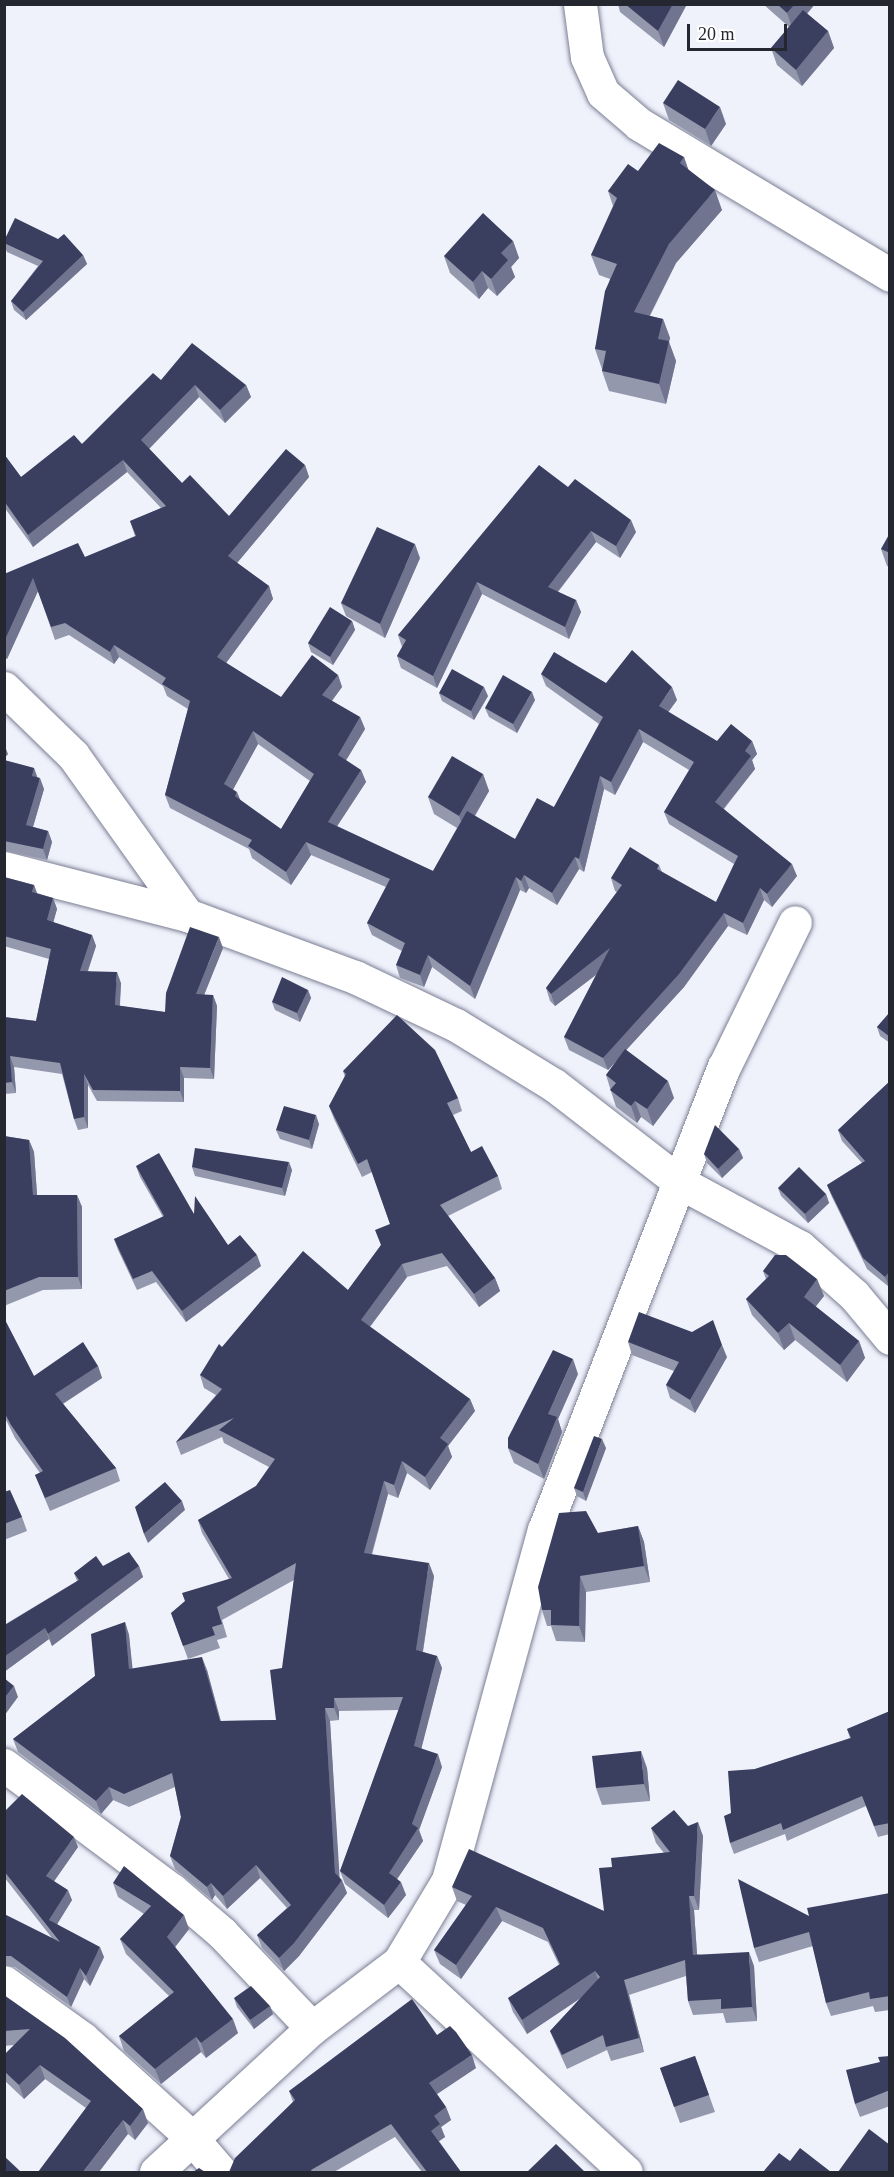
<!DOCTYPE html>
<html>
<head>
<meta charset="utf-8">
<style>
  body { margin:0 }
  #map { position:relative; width:894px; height:2177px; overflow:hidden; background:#eff1fb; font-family:"Times New Roman",serif }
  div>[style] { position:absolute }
  .roads { filter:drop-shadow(0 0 2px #7a7e93) drop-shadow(0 0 2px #7a7e93) }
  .minor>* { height:33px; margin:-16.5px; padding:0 16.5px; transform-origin:16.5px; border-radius:16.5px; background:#fff }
  .wall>* { inset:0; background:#9498ad }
  .shaded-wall>* { inset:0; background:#70748e }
  .building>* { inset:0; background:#3a3f5f }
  span { translate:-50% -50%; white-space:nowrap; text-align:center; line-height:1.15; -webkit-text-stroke:6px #fff; paint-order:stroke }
  .frame { position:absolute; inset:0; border:6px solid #252730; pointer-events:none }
  .scale { position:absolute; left:687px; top:24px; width:100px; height:27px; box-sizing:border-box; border:3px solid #252730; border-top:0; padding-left:8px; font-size:18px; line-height:21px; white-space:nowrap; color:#252730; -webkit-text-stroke:4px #fff; paint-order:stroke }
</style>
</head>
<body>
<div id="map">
  <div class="roads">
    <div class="minor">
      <i style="left:580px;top:4px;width:53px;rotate:82.5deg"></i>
      <i style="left:587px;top:57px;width:39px;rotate:66deg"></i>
      <i style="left:603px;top:93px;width:48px;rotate:40.7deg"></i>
      <i style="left:639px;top:124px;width:293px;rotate:31deg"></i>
      <i style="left:4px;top:688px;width:96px;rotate:44.2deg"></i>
      <i style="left:73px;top:755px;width:196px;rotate:54.5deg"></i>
      <i style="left:4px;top:868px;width:189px;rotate:14.4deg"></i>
      <i style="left:187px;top:915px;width:179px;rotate:20.3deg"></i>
      <i style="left:355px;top:977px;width:112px;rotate:25.4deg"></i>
      <i style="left:456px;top:1025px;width:115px;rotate:31.5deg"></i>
      <i style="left:554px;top:1085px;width:160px;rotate:37.7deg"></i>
      <i style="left:681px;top:1183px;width:135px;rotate:28.3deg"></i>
      <i style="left:800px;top:1247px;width:72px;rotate:41.6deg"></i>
      <i style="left:854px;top:1295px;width:56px;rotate:50.1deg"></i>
      <i style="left:4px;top:1765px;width:209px;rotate:36.7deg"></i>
      <i style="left:172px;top:1890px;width:66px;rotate:40.7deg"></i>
      <i style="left:222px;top:1933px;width:131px;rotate:46.5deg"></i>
      <i style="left:399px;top:1962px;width:309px;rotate:42.8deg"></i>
      <i style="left:4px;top:1982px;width:96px;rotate:35.7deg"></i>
      <i style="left:82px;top:2038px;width:146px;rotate:42.2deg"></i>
      <i style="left:190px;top:2136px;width:48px;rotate:49.3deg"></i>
      <i style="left:156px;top:2172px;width:212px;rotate:-42.7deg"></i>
      <i style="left:312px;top:2028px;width:109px;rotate:-37.2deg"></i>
      <i style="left:399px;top:1962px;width:96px;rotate:-59.1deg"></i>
      <i style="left:448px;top:1880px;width:363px;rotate:-74.7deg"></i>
      <i style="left:544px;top:1530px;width:497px;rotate:-68.8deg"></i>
      <i style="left:724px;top:1067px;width:161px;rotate:-63.9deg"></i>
    </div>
  </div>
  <div class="wall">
    <i style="clip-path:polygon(618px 4px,687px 4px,664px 47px,620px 12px)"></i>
    <i style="clip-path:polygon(763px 4px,815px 4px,807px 14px,828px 31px,834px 48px,802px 86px,777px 65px,771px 48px,789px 27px)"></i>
    <i style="clip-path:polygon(663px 103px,726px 124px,711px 146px,669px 120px)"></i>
    <i style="clip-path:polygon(684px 157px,688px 170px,722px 210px,676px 263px,650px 316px,663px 319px,670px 338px,669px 342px,676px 361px,666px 404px,609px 391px,602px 371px,602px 369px,595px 349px,610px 279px,599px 275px,591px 255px,613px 206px,608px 191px,638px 171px)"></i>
    <i style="clip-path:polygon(4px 241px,83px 255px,87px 264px,26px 320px,14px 310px,11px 301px,38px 266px,7px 252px,4px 245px)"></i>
    <i style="clip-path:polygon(513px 241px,519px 258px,511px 267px,515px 277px,497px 296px,488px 288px,479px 299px,450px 273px,444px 256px)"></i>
    <i style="clip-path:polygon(evenodd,161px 380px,246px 385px,251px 397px,225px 423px,199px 397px,149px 449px,182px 483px,229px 516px,305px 465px,309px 477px,237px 563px,269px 586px,273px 599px,226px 663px,281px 697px,338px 675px,342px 687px,332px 701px,360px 717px,365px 729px,346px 760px,361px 770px,366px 782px,337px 826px,433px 871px,457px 828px,434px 814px,428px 797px,483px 774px,489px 791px,475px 816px,515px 839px,554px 807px,599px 724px,546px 686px,541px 674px,606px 683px,677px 700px,668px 712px,717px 741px,752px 741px,757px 754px,752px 760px,755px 769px,724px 809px,797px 876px,772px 907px,764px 900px,747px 935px,728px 926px,684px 987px,626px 1050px,674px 1098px,653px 1126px,641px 1117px,637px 1123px,616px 1107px,606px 1075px,616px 1061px,608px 1070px,569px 1050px,564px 1037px,596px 975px,555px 1006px,550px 1001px,546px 988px,617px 892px,615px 891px,611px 878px,659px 865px,662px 872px,716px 902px,734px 864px,669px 824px,664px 812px,689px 770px,643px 742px,615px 795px,604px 789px,584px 872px,579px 869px,557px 905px,529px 888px,526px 893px,520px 890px,475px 999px,432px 967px,424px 987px,400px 978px,396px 965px,402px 951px,372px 935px,367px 923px,386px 887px,311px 855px,291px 885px,252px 858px,249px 849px,170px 808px,165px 795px,188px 709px,167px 696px,163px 686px,119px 657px,114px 664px,69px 635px,55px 640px,38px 591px,7px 659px,4px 658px,4px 574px,85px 557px,135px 536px,130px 521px,161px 508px,127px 472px,33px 547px,4px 507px,4px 454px,21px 477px,82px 444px,161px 380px,258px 744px,310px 781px,281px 829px,240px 800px,233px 789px,258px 744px)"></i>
    <i style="clip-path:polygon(568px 487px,636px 532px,620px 558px,596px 542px,558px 592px,576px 600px,581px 612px,569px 639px,482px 594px,437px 688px,401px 668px,397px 656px,402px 647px,398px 635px)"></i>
    <i style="clip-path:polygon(890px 533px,890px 567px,887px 566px,881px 549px)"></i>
    <i style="clip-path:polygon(420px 558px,385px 638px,346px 616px,341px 603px)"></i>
    <i style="clip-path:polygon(352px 621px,355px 630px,333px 665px,311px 652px,308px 643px)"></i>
    <i style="clip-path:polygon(439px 693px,488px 696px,474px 720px,442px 701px)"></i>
    <i style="clip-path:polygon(535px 700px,517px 733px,489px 717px,485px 708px)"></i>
    <i style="clip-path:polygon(4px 760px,34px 768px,37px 777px,44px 789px,33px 827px,48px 831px,52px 842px,47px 860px,4px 851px)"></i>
    <i style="clip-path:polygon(4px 877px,34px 885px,37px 893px,53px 898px,57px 909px,53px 922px,92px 935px,96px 946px,88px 971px,121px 983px,120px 1006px,165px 1012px,223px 948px,204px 995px,213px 995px,217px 1006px,214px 1079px,184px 1078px,184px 1102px,97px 1101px,88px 1085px,88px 1128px,78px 1130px,74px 1119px,62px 1074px,14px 1067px,16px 1093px,4px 1094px,4px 1017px,36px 1021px,49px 959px,4px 946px)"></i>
    <i style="clip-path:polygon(308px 990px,311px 998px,300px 1022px,275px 1010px,272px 1002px)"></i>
    <i style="clip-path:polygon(890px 1012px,890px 1043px,880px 1036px,877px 1027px)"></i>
    <i style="clip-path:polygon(343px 1071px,458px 1098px,462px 1111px,453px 1115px,471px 1152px,498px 1176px,502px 1189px,448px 1216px,495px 1278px,500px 1291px,479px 1307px,447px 1266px,407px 1277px,370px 1327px,470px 1399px,475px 1411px,448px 1446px,452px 1457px,430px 1490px,407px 1473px,398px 1498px,388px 1494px,372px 1555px,434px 1576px,423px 1652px,437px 1656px,442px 1668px,421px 1748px,442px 1767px,419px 1830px,423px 1841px,397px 1879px,406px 1895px,388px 1918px,345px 1884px,340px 1871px,399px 1710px,339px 1711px,339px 1720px,330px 1721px,339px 1877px,347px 1893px,299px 1956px,284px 1971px,262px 1948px,257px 1935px,287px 1908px,260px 1878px,227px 1909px,215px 1895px,212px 1900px,175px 1869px,170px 1856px,181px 1817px,175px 1787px,129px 1807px,113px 1800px,101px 1814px,18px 1752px,13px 1739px,95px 1676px,125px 1622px,129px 1635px,132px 1669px,207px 1670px,221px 1721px,276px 1720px,294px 1580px,222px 1620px,227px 1637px,217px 1640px,220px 1648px,188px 1659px,171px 1613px,229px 1579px,202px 1533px,198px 1520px,256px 1486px,269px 1467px,224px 1443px,222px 1437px,181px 1455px,176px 1442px,216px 1395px,204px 1388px,200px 1375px,222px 1347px,348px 1290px,381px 1245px,390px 1224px,372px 1172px,362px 1177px,334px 1119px,329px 1106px,345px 1077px)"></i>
    <i style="clip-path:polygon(890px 1081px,890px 1287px,889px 1287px,867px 1269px,831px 1195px,827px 1185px,862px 1163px,842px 1141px,838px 1130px)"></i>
    <i style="clip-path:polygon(319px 1124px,312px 1149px,280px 1139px,276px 1130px)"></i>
    <i style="clip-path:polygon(4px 1136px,29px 1140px,34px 1152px,37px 1195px,77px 1195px,82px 1207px,82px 1289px,43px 1290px,4px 1306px)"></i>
    <i style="clip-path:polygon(739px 1149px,743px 1158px,722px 1178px,707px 1163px,704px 1154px)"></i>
    <i style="clip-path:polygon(136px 1166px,194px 1214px,228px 1245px,261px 1266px,186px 1322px,156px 1282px,137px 1290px,118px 1250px,114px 1239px,163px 1217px,140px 1177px)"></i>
    <i style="clip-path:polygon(192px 1167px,292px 1170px,285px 1196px,195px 1176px)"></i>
    <i style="clip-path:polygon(778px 1188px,826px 1194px,829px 1203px,808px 1223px,781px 1196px)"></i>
    <i style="clip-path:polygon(763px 1271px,817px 1279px,824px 1296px,815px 1306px,859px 1341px,865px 1358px,847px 1382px,795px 1340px,784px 1350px,752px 1315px,746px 1299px,766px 1279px)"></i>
    <i style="clip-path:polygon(4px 1318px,34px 1376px,98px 1366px,102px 1378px,63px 1404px,116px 1468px,120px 1481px,50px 1511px,35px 1475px,40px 1473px,15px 1438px,4px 1416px)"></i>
    <i style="clip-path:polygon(628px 1342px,727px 1357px,695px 1413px,670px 1398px,666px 1385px,674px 1371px,632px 1355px)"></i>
    <i style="clip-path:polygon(578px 1374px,558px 1419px,562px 1432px,544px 1479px,514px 1463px,508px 1448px)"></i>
    <i style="clip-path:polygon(606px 1448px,586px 1501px,577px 1496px,574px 1488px)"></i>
    <i style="clip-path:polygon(4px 1492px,22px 1517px,27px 1531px,4px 1540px)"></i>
    <i style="clip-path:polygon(638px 1526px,644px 1542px,650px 1582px,586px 1592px,585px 1642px,556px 1641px,551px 1626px,547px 1626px,542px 1610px,598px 1533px)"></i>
    <i style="clip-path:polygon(103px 1566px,139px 1566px,143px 1577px,52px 1646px,49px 1639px,4px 1672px,4px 1625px,77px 1581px,74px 1573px)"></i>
    <i style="clip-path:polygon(890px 1711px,890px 1834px,878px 1837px,866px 1806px,787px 1841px,785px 1834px,734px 1854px,730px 1843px,731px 1813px,755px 1769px,850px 1738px,847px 1729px)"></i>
    <i style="clip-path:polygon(647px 1768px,650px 1801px,602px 1805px,596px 1788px)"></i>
    <i style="clip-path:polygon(4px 1812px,78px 1847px,54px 1881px,72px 1900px,57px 1924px,104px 1957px,90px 1986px,84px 1979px,71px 2007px,15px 1967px,4px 1966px,4px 1914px,52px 1938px,4px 1877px)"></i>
    <i style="clip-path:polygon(688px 1826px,703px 1836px,699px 1910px,694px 1910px,697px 1954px,754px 1966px,757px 2021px,726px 2023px,723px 2013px,693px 2015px,688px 2001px,686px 1976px,629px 1995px,644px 2052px,611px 2061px,607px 2050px,567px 2069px,556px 2045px,550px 2031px,581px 1998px,527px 2034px,513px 2012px,508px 1998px,559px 1965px,548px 1942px,502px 1921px,461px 1979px,440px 1964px,434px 1950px,466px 1905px,457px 1901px,452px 1887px,604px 1911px,612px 1867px,664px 1853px,656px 1843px,651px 1828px)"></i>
    <i style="clip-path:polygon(113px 1883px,189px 1929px,175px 1947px,238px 2033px,206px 2058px,201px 2052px,161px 2084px,124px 2051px,119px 2036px,169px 1996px,126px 1954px,120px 1939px,144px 1914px,118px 1897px)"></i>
    <i style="clip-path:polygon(890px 1893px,890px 2010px,875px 2012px,873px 2006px,831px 2016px,826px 2003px,813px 1946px,759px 1962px,754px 1948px,809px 1916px)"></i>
    <i style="clip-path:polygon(4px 1995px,148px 2123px,135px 2140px,128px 2134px,86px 2108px,45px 2079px,24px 2099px,4px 2080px,4px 2055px,14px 2045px,4px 2046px)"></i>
    <i style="clip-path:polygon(234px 1998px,270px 2006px,273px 2014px,254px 2029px,237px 2007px)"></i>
    <i style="clip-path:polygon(437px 2035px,476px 2068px,437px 2094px,446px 2107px,451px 2120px,441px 2127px,445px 2137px,439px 2141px,461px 2172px,422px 2172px,395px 2137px,334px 2172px,229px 2172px,293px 2102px,289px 2091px)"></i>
    <i style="clip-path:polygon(695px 2056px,715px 2112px,680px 2123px,660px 2068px)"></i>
    <i style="clip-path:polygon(890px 2056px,890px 2106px,860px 2117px,855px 2104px,880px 2062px)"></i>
  </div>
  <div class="shaded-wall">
    <i style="clip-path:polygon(673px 4px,687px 4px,664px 47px,658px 31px)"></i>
    <i style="clip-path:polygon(795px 4px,815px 4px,793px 30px,787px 13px)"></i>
    <i style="clip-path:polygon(828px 31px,834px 48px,802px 86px,796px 70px)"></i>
    <i style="clip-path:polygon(720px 107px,726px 124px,711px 146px,705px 129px)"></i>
    <i style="clip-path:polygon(684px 157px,691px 177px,680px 163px)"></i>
    <i style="clip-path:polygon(715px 190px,722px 210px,676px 263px,641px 332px,634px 312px,669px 244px)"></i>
    <i style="clip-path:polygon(513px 241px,519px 258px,511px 267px,515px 277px,497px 296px,491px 279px,501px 253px)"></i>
    <i style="clip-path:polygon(83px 255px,87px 264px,26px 320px,23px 312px)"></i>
    <i style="clip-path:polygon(482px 271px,488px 288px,479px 299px,473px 282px)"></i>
    <i style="clip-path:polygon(663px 319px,670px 338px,669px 342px,676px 361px,666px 404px,659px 384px,658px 339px)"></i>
    <i style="clip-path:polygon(195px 385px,199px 397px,146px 452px,141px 440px)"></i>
    <i style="clip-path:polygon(246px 385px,251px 397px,225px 423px,220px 410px)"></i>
    <i style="clip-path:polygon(123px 460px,127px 472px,33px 547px,28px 535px)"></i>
    <i style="clip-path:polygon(305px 465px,309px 477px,232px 569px,228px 556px)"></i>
    <i style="clip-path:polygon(631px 520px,636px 532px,620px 558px,616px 546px)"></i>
    <i style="clip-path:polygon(591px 531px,596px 542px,552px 599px,548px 587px)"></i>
    <i style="clip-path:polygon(415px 544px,420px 558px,385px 638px,380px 624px)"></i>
    <i style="clip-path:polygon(33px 578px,38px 591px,7px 659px,4px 653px,4px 642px)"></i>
    <i style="clip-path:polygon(477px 582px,482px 594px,437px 688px,433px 676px)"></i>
    <i style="clip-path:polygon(269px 586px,273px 599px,221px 670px,217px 657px)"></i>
    <i style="clip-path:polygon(576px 600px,581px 612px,569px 639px,565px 627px)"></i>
    <i style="clip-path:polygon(352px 621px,355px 630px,333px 665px,330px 657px)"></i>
    <i style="clip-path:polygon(114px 645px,119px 657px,114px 664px,110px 652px)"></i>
    <i style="clip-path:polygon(338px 675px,342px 687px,327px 707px,322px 695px)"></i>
    <i style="clip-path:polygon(484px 687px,488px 696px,474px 720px,471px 711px)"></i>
    <i style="clip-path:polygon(672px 687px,677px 700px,664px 718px,659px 706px)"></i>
    <i style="clip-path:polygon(532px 692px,535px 700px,517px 733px,513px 724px)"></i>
    <i style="clip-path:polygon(360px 717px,365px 729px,342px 767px,338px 755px)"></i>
    <i style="clip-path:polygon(639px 729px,643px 742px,615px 795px,611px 782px)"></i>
    <i style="clip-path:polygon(253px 731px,258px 744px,229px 797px,224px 784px)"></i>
    <i style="clip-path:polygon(752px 741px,757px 754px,752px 760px,755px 769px,719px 814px,715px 802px,745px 751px)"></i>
    <i style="clip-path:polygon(4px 744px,8px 754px,4px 759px)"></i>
    <i style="clip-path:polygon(34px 768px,38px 779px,32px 776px)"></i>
    <i style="clip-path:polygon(361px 770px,366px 782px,332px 834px,328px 822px)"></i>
    <i style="clip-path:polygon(483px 774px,489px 791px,465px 832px,459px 816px)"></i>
    <i style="clip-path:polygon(600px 776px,604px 789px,584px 872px,579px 859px)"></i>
    <i style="clip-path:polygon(40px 778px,44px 789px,30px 837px,26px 825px)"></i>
    <i style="clip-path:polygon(237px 792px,242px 804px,235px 796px)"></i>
    <i style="clip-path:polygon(48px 831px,52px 842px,47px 860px,43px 849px)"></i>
    <i style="clip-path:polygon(306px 842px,311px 855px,291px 885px,286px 872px)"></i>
    <i style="clip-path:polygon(575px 857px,579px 869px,557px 905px,552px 893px)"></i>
    <i style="clip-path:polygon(792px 864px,797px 876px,772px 907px,767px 894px)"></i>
    <i style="clip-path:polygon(524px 875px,529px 888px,526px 893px,521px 881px)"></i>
    <i style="clip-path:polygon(516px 877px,520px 890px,475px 999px,470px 986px)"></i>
    <i style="clip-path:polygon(34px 885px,38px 896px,32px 892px)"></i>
    <i style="clip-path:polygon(760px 888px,764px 900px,747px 935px,743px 923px)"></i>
    <i style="clip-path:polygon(53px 898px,57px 909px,51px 931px,47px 920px)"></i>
    <i style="clip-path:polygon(724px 913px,728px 926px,684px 987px,608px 1070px,603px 1058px)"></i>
    <i style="clip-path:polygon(92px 935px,96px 946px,84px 982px,80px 971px)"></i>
    <i style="clip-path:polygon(219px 937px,223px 948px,200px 1005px,196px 994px)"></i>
    <i style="clip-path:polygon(610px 948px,614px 961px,555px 1006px,551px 994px)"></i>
    <i style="clip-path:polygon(428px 955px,432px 967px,424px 987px,420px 975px)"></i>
    <i style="clip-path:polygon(117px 972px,121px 983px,119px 1016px,115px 1005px)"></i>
    <i style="clip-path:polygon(308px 990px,311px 998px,300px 1022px,297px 1013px)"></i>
    <i style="clip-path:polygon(213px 995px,217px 1006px,214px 1079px,210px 1068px)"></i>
    <i style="clip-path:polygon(10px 1056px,14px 1067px,16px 1093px,12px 1082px)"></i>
    <i style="clip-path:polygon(180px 1067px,184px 1078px,184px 1102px,180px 1091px)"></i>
    <i style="clip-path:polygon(84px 1074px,88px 1085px,88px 1128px,84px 1117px)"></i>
    <i style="clip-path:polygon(668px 1081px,674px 1098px,653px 1126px,647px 1109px)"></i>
    <i style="clip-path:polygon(635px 1101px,641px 1117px,637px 1123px,631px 1106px)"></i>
    <i style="clip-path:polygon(316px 1115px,319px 1124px,312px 1149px,309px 1140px)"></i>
    <i style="clip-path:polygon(29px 1140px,34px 1152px,38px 1208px,33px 1195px)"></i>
    <i style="clip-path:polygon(739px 1149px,743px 1158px,722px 1178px,718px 1169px)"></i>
    <i style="clip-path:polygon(289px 1162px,292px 1170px,285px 1196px,282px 1188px)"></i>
    <i style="clip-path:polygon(826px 1194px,829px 1203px,808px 1223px,805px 1214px)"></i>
    <i style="clip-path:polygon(77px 1195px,82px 1207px,82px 1289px,78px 1277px)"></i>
    <i style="clip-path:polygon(257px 1255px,261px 1266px,186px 1322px,182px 1311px)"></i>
    <i style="clip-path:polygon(402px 1264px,407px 1277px,365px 1333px,361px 1320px)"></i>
    <i style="clip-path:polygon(890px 1271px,890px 1287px,889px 1287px,885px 1277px)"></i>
    <i style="clip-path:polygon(495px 1278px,500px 1291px,479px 1307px,474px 1294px)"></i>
    <i style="clip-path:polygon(817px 1279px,824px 1296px,810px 1314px,804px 1297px)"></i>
    <i style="clip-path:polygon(789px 1323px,795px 1340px,784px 1350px,778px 1333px)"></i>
    <i style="clip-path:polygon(859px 1341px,865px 1358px,847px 1382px,840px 1365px)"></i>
    <i style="clip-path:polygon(722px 1345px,727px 1357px,695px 1413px,690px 1400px)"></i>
    <i style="clip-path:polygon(573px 1359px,578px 1374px,558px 1419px,562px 1432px,544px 1479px,538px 1464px,548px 1414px)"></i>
    <i style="clip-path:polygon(98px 1366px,102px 1378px,59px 1406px,55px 1394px)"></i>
    <i style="clip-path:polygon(470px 1399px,475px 1411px,448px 1446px,452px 1457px,430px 1490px,425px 1477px,440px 1438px)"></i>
    <i style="clip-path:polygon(602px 1439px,606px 1448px,586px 1501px,583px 1492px)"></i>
    <i style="clip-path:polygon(402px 1461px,407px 1473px,398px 1498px,394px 1485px)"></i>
    <i style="clip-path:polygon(384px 1481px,388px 1494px,368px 1566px,364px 1553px)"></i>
    <i style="clip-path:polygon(182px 1501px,185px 1510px,148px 1543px,144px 1534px)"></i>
    <i style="clip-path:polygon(638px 1526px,644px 1542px,650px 1582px,644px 1566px)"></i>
    <i style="clip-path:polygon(429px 1563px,434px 1576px,421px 1663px,416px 1650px)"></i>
    <i style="clip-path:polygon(139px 1566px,143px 1577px,52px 1646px,48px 1634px)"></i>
    <i style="clip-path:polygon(580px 1576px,586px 1592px,585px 1642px,579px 1626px)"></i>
    <i style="clip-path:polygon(125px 1622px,129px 1635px,134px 1682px,129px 1669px)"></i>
    <i style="clip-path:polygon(45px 1628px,49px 1639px,4px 1672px,4px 1657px)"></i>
    <i style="clip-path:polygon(437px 1656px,442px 1668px,419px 1758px,414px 1746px)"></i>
    <i style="clip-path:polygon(202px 1657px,207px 1670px,224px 1734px,220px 1721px)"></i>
    <i style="clip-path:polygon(14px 1686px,18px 1697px,4px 1716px,4px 1699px)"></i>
    <i style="clip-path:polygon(334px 1698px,339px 1711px,339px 1720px,334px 1708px)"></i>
    <i style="clip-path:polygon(325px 1708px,330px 1721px,340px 1883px,342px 1880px,347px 1893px,299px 1956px,284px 1971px,279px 1958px,335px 1873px)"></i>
    <i style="clip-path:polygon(641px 1751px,647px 1768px,650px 1801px,644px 1784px)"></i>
    <i style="clip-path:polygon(438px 1754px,442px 1767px,419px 1830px,423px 1841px,393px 1885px,389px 1873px,412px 1824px)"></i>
    <i style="clip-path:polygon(109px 1787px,113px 1800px,101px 1814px,96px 1801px)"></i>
    <i style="clip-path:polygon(698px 1822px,703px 1836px,699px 1910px,694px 1896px)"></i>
    <i style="clip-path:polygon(74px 1837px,78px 1847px,50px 1887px,46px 1876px)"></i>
    <i style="clip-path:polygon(256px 1865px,260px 1878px,227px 1909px,223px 1896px)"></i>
    <i style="clip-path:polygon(401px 1882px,406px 1895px,388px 1918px,384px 1905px)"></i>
    <i style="clip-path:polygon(211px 1883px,215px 1895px,212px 1900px,207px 1887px)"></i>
    <i style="clip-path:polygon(68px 1890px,72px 1900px,53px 1931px,49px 1920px)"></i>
    <i style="clip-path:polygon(689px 1896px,694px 1910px,698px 1969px,693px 1955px)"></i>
    <i style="clip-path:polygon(496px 1907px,502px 1921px,461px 1979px,456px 1965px)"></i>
    <i style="clip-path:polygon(184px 1915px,189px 1929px,172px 1951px,167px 1937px)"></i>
    <i style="clip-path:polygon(100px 1947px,104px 1957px,90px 1986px,86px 1976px)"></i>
    <i style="clip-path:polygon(749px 1952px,754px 1966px,757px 2021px,752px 2007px)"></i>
    <i style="clip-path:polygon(80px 1968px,84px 1979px,71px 2007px,67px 1997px)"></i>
    <i style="clip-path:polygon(595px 1971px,600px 1985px,527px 2034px,522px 2020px)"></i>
    <i style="clip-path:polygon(624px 1980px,629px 1995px,644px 2052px,639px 2038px)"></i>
    <i style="clip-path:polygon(270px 2006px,273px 2014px,254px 2029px,250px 2020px)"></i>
    <i style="clip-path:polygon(233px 2019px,238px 2033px,206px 2058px,201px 2043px)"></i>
    <i style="clip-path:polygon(196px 2037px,201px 2052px,161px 2084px,155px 2069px)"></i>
    <i style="clip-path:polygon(472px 2055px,476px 2068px,434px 2096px,429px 2083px)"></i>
    <i style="clip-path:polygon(40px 2065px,45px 2079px,24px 2099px,19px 2085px)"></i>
    <i style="clip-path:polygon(446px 2107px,451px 2120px,441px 2127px,445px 2137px,435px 2144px,431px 2131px,434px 2116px)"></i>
    <i style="clip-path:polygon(143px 2109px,148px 2123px,135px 2140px,130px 2126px)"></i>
    <i style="clip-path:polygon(123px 2120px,128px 2134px,99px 2172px,83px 2172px)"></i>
  </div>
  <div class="building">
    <i style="clip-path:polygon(625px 4px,673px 4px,658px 31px)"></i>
    <i style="clip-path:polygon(777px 4px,795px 4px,787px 13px)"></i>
    <i style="clip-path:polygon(803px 10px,828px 31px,796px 70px,771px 48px)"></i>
    <i style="clip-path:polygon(678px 80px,720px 107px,705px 129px,663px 103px)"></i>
    <i style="clip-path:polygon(659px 143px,684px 157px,680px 163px,715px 190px,669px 244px,634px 312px,663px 319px,658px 339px,669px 341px,659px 384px,602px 371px,606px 351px,595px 349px,605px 291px,617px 264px,591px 255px,617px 198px,608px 191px,628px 164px,638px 171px)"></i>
    <i style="clip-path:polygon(483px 213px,513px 241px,501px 253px,508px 260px,491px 279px,482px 271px,473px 282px,444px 256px)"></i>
    <i style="clip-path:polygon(15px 218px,58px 239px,64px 234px,83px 255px,23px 312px,11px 301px,43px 261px,4px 243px,4px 241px)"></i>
    <i style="clip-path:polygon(evenodd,192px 343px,246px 385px,220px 410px,195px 385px,141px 440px,182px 483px,190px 475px,229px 516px,286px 449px,305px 465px,228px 556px,269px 586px,217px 657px,281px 697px,312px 655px,338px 675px,322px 695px,360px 717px,338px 755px,361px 770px,328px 822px,433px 871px,467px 811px,515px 839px,537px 798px,554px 807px,603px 717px,541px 674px,554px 652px,606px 683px,632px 650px,672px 687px,659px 706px,717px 741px,731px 724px,752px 741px,745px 751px,751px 756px,715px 802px,792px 864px,767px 894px,760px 888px,743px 923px,724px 913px,679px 974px,603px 1058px,564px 1037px,610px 948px,551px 994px,546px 988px,622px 885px,611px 878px,630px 847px,659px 865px,657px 869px,716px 902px,738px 856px,664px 812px,694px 762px,639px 729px,611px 782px,600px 776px,579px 859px,575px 857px,552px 893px,524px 875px,521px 881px,516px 877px,470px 986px,428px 955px,420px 975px,396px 965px,405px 943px,367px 923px,390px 879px,306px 842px,286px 872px,248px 846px,252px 840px,165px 795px,190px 701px,162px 684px,166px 678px,114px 645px,110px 652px,65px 623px,51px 627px,33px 578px,4px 642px,4px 574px,78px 543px,85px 557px,136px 536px,130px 521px,166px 506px,123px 460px,28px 535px,4px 501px,4px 454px,21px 477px,74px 435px,82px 444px,153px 373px,161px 380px,192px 343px,253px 731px,314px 774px,281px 829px,235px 796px,237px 792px,224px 784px,253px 731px)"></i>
    <i style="clip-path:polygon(539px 465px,568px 487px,575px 479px,631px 520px,616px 546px,591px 531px,548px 587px,576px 600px,565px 627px,477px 582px,433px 676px,397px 656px,406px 640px,398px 635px)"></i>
    <i style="clip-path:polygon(377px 527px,415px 544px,380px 624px,341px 603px)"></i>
    <i style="clip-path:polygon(890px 533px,890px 553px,881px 549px)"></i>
    <i style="clip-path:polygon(330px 607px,352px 621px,330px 657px,308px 643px)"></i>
    <i style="clip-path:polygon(452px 669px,484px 687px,471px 711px,439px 693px)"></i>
    <i style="clip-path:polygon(503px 675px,532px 692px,513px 724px,485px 708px)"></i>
    <i style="clip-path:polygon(452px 756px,483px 774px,459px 816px,428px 797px)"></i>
    <i style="clip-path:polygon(4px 760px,34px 768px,32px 776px,40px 778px,26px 825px,48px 831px,43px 849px,4px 841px)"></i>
    <i style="clip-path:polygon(4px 877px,34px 885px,32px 892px,53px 898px,47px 920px,92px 935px,80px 971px,117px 972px,115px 1005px,165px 1012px,166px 993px,190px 927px,219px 937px,196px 994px,213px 995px,210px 1068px,180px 1067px,180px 1091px,93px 1090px,84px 1074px,84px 1117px,74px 1119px,60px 1063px,10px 1056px,12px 1082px,4px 1083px,4px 1017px,36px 1021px,51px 949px,4px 936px)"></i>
    <i style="clip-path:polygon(282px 977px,308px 990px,297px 1013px,272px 1002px)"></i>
    <i style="clip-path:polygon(890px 1012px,890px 1037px,877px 1027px)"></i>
    <i style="clip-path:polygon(397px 1015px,435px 1050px,458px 1098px,447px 1103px,471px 1152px,482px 1146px,498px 1176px,440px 1205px,495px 1278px,474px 1294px,442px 1253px,402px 1264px,361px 1320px,470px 1399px,440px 1438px,448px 1444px,425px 1477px,402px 1461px,394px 1485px,384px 1481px,364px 1553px,429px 1563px,416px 1650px,437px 1656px,414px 1746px,438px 1754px,412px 1824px,418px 1828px,389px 1873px,401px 1882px,384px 1905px,340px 1871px,403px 1697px,334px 1698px,334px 1708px,325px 1708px,335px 1873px,342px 1880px,294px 1943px,279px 1958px,257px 1935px,291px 1905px,256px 1865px,223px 1896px,211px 1883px,207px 1887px,170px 1856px,181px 1817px,172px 1773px,124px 1794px,109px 1787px,96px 1801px,13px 1739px,95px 1676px,91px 1634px,125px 1622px,129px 1669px,202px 1657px,220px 1721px,276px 1720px,270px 1670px,282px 1668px,296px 1563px,217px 1607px,222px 1624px,212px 1627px,215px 1635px,183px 1646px,171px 1613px,185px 1601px,182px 1593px,232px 1578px,198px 1520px,256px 1486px,275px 1459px,219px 1430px,234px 1418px,176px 1442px,222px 1389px,200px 1375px,219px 1344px,222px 1347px,303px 1251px,348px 1290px,381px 1245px,375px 1230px,390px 1224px,367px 1159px,358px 1164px,329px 1106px,346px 1074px,343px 1071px)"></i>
    <i style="clip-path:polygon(625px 1049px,668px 1081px,647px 1109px,635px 1101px,631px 1106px,610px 1090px,616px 1083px,606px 1075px)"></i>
    <i style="clip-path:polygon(890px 1081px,890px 1271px,885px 1277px,863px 1258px,827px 1185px,865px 1161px,838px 1130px)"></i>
    <i style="clip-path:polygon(284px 1106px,316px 1115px,309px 1140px,276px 1130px)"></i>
    <i style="clip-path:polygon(715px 1125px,739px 1149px,718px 1169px,704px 1154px)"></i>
    <i style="clip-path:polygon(4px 1136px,29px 1140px,33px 1195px,77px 1195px,78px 1277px,39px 1277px,4px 1291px)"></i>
    <i style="clip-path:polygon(195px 1148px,289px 1162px,282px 1188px,192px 1167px)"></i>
    <i style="clip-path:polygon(159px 1153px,194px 1214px,195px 1196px,228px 1245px,240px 1235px,257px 1255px,182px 1311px,152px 1271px,133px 1279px,114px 1239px,164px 1216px,136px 1166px)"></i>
    <i style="clip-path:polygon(799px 1167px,826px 1194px,805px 1214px,778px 1188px)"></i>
    <i style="clip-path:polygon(775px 1255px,786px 1255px,817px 1279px,804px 1297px,859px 1341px,840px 1365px,789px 1323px,778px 1333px,746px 1299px,769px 1276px,763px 1271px)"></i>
    <i style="clip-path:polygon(639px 1312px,692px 1332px,713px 1320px,722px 1345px,690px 1400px,666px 1385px,679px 1362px,628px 1342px)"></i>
    <i style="clip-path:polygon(4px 1318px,34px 1376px,83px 1342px,98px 1366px,55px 1394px,116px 1468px,45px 1498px,35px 1475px,43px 1471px,11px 1425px,4px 1412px)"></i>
    <i style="clip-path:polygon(553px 1350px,573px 1359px,548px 1414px,557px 1417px,538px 1464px,508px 1448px,508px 1438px)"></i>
    <i style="clip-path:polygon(594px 1436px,602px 1439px,583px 1492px,574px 1488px)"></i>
    <i style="clip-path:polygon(165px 1482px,182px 1501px,144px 1534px,135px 1507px)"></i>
    <i style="clip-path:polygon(10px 1490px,22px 1517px,4px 1524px,4px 1492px)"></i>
    <i style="clip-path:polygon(586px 1511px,598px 1533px,638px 1526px,644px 1566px,580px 1576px,579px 1626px,551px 1625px,551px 1610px,542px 1610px,538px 1587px,559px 1513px)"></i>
    <i style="clip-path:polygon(129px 1552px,139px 1566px,48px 1634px,45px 1628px,4px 1657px,5px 1625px,79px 1580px,74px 1573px,96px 1556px,103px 1566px)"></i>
    <i style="clip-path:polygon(4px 1678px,14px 1686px,4px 1699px)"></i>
    <i style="clip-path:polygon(890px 1711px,890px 1823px,874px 1826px,862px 1796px,783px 1830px,781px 1823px,730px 1843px,724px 1816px,731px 1813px,728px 1771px,755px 1769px,851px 1738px,847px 1729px)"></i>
    <i style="clip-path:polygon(641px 1751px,644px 1784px,596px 1788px,592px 1756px)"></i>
    <i style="clip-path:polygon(22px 1794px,74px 1837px,46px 1876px,68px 1890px,49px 1920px,100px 1947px,86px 1976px,80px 1968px,67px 1997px,11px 1956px,4px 1956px,4px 1914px,60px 1942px,4px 1871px,4px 1812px)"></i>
    <i style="clip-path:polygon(674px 1810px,688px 1826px,698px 1822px,694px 1896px,689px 1896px,693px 1955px,749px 1952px,752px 2007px,721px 2009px,721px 1999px,688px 2001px,685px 1960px,624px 1980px,639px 2038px,606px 2047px,603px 2035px,562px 2055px,550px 2031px,600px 1977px,595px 1971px,522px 2020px,508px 1998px,560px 1964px,543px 1928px,496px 1907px,456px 1965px,434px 1950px,472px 1896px,452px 1887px,469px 1849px,604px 1911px,599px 1868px,612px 1867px,611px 1858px,670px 1852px,651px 1828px)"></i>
    <i style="clip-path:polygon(124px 1866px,184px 1915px,167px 1937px,233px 2019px,201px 2043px,196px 2037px,155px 2069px,119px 2036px,174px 1992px,120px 1939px,151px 1906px,113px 1883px)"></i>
    <i style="clip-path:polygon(738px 1879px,809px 1916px,807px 1908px,890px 1893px,890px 1996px,870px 1999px,869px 1992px,826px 2003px,809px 1932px,754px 1948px)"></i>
    <i style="clip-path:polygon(251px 1986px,270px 2006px,250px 2020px,234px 1998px)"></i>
    <i style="clip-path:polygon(4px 1995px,65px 2038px,143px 2109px,130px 2126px,123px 2120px,83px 2172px,38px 2172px,91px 2101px,40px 2065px,19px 2085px,4px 2071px,4px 2055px,30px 2029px,4px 2031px)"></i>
    <i style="clip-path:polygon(412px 1999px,437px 2035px,450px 2026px,456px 2032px,472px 2055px,429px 2083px,446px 2107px,434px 2116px,440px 2124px,431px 2131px,461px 2172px,427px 2172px,391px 2124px,311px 2170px,312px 2172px,229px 2172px,235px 2158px,295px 2100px,289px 2091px)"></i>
    <i style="clip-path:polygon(695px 2056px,709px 2095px,674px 2107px,660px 2068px)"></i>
    <i style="clip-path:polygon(890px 2056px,890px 2090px,855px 2104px,846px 2070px,880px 2062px,878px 2057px)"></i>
    <i style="clip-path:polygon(869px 2129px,890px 2145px,890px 2172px,838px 2172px)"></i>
    <i style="clip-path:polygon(556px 2144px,585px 2172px,527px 2172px)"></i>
    <i style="clip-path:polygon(800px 2148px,831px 2172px,763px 2172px,779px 2153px,790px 2161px)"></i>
    <i style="clip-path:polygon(4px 2156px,21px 2172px,4px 2172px)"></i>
    <i style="clip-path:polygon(199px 2168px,205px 2172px,193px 2172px)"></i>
  </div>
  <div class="frame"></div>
  <div class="scale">20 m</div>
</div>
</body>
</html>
